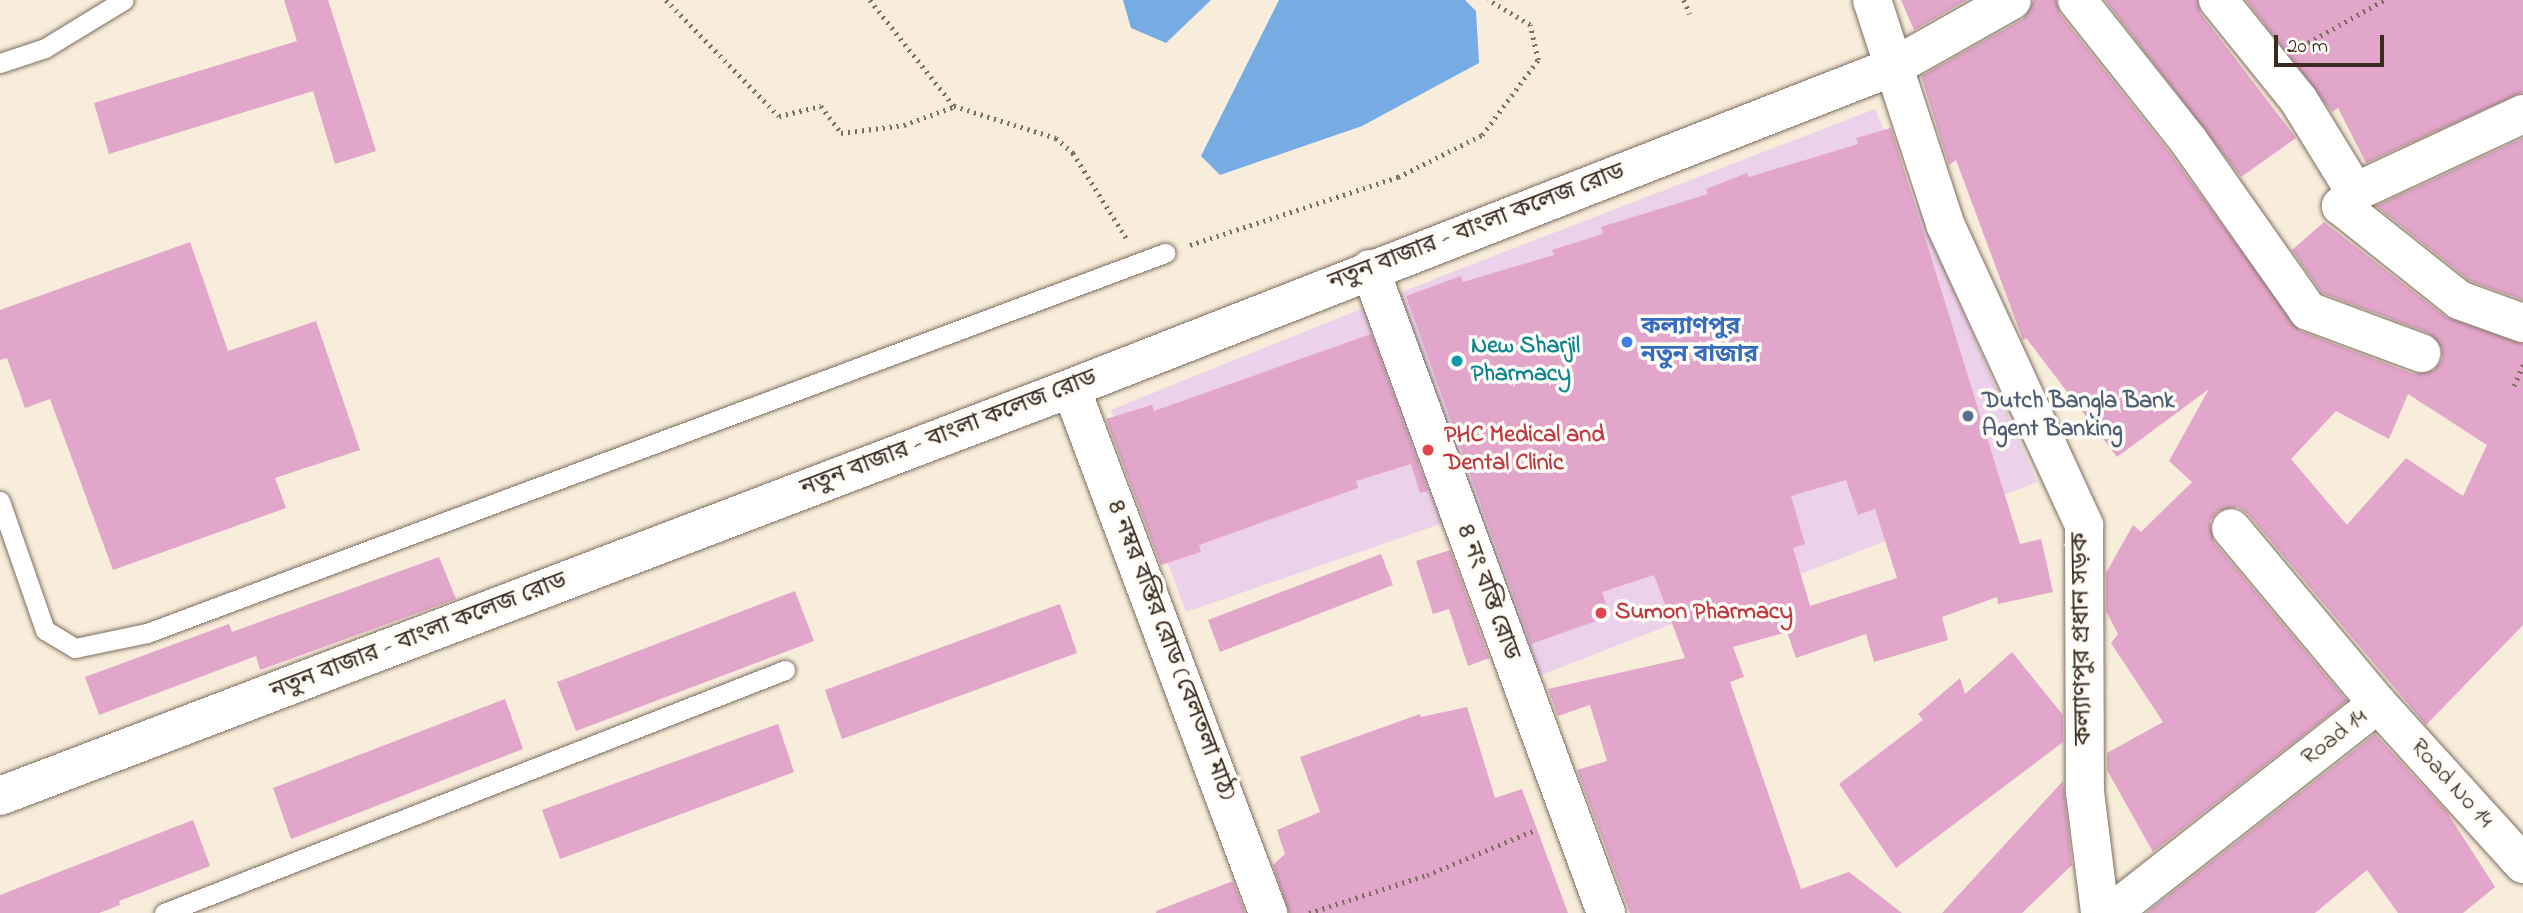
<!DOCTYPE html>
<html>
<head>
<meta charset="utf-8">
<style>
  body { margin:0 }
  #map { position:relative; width:2523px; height:913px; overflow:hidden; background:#f8ecda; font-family:"Indie Flower","Noto Sans Bengali",sans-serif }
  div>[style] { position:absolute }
  .built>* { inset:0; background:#ecd1ea }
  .water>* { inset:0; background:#76abe4 }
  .building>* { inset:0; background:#e2a6ca }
  .path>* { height:4.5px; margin-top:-2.25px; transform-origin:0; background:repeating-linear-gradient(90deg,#7d6e60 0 2px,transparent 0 7px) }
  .roads { filter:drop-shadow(0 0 2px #7d6e60) drop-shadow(0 0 2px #7d6e60) }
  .service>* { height:19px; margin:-9.5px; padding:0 9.5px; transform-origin:9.5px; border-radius:9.5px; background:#fff }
  .minor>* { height:38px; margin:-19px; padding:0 19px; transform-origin:19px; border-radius:19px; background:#fff }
  .dots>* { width:19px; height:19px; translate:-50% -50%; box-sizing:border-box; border:4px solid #fdfcf7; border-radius:50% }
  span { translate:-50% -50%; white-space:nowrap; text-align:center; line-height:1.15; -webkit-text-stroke:7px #fdfcf7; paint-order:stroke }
  .street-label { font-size:24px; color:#3b2a1e }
  .shop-label { font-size:24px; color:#366cbe; font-weight:700 }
  .left { translate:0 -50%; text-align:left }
  .culture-label { font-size:24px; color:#0d838f; font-weight:700 }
  .service-label { font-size:24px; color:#4e5e75; font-weight:700 }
  .health-label { font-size:24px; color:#be3a42; font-weight:700 }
  .scale { position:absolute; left:2274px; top:35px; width:110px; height:32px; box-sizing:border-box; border:4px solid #3b2a1e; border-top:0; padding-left:9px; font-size:21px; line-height:24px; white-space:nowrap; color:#3b2a1e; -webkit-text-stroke:5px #fdfcf7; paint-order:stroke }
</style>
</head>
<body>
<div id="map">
  <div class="built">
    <i style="clip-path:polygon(1875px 109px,2037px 482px,1526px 681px,1469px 514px,1186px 612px,1111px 410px,1447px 274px)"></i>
  </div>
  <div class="water">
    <i style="clip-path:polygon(1123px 0,1211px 0,1166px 43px,1131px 28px)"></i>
    <i style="clip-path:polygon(1279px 0,1465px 0,1476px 11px,1479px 63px,1362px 126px,1220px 175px,1201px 156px)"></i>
  </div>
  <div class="building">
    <i style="clip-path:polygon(284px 0,328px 0,376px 151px,335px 164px,313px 91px,109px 154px,94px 103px,297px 41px)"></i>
    <i style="clip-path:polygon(1901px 0,1967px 0,1914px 30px)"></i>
    <i style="clip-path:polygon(evenodd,2034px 0,2056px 0,2060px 14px,2170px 153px,2300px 331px,2414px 374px,2434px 370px,2442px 360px,2442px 349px,2429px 333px,2322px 293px,2292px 250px,2324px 222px,2446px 317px,2523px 344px,2523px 625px,2426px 725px,2248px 514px,2238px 507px,2218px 511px,2210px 521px,2214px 542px,2347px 701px,2153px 852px,2107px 770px,2107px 753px,2163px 722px,2111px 643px,2118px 634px,2106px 611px,2106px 573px,2133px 525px,2141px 532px,2192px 482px,2169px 461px,2209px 389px,2117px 457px,2026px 338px,2023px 340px,1956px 160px,1949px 165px,1921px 76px,2023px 19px,2034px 0,2408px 394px,2487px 445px,2463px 496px,2406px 458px,2347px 525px,2291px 459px,2336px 411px,2389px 439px,2408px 394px)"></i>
    <i style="clip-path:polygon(2105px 0,2197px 0,2201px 14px,2296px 138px,2241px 177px)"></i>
    <i style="clip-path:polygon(2246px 0,2523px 0,2523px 92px,2366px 163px,2338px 108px,2332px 112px)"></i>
    <i style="clip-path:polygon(evenodd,1891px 128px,2020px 544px,2041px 539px,2053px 592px,1998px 604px,1997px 597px,1942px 617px,1948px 640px,1874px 662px,1866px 634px,1796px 658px,1787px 632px,1733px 647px,1744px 677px,1730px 682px,1801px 889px,1849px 872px,1902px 913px,1630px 913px,1577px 770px,1607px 761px,1590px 705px,1558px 716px,1548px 689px,1685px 658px,1654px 575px,1602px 592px,1610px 616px,1531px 644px,1406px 296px,1461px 276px,1463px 282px,1554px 255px,1552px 250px,1603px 234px,1601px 227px,1708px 194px,1706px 189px,1747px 173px,1749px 177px,1858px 144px,1856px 138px,1891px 128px,1846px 480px,1858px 515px,1875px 509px,1897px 578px,1810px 606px,1793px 548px,1805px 544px,1791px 496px,1846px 480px)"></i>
    <i style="clip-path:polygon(2523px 138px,2523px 300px,2470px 281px,2376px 206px)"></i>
    <i style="clip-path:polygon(190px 242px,228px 351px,316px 321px,360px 450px,275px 478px,286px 508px,113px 570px,50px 399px,25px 408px,7px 358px,0 360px,0 310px)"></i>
    <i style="clip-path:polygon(1371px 334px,1428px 491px,1420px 493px,1411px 464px,1356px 481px,1358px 488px,1199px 545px,1201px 552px,1161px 565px,1106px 419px,1152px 405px,1154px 411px)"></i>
    <i style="clip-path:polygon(1450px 550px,1489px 658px,1468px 666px,1449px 609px,1433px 614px,1416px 561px)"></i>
    <i style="clip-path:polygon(1381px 554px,1393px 585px,1220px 652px,1208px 620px)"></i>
    <i style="clip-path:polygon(439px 557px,456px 599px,260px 670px,256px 656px,99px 715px,85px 677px,229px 624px,232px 632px)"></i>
    <i style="clip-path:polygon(795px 591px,814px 641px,576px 731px,557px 682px)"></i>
    <i style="clip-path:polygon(1060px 604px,1077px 653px,842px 739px,825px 690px)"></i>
    <i style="clip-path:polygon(2012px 652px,2063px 715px,2063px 742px,1896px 868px,1839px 784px,1923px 720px,1918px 714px,1960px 678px,1965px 694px)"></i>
    <i style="clip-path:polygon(505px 699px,523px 749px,291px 839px,273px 788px)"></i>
    <i style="clip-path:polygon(1467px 707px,1495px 798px,1522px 789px,1568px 913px,1289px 913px,1273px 865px,1285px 854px,1277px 830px,1320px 812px,1300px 757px,1420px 714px,1421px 717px)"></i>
    <i style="clip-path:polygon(778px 724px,794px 772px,560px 859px,542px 810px)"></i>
    <i style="clip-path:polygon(2375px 734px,2447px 812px,2495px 887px,2463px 913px,2398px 913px,2367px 870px,2315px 913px,2146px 913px)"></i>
    <i style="clip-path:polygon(2063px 781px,2072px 865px,2022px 913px,1942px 913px)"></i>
    <i style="clip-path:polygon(193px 820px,210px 866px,119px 901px,120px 905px,99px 913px,0 913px,0 895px)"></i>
    <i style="clip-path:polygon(1233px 881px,1245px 913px,1156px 913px,1156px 911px)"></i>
  </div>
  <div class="path">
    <i style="left:666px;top:0;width:162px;rotate:45.8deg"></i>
    <i style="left:779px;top:116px;width:43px;rotate:-13.4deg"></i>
    <i style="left:821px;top:106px;width:34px;rotate:53deg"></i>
    <i style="left:841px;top:133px;width:64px;rotate:-7.2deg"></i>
    <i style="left:904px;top:125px;width:52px;rotate:-20.2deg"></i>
    <i style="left:870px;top:0;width:135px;rotate:51.6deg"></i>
    <i style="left:954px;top:106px;width:107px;rotate:17.4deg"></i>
    <i style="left:1056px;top:138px;width:23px;rotate:41deg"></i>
    <i style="left:1073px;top:153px;width:102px;rotate:57.9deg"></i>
    <i style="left:1684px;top:0;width:15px;rotate:67deg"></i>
    <i style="left:2302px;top:46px;width:94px;rotate:-29.3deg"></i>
    <i style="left:1190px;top:245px;width:219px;rotate:-18.1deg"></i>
    <i style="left:1398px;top:177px;width:94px;rotate:-26.6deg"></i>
    <i style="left:1482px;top:135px;width:94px;rotate:-53.3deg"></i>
    <i style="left:1538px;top:60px;width:36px;rotate:-103deg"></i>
    <i style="left:1530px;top:25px;width:49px;rotate:-149.2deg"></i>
    <i style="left:2514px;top:386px;width:23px;rotate:-67deg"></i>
    <i style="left:1309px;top:913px;width:124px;rotate:-17.9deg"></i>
    <i style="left:1427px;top:875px;width:117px;rotate:-22.6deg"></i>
  </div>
  <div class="roads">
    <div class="service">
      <i style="left:0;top:63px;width:47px;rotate:-18.4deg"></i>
      <i style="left:45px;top:48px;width:92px;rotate:-31.3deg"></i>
      <i style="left:0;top:501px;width:137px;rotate:70.8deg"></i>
      <i style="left:45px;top:630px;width:35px;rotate:31deg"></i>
      <i style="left:75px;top:648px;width:74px;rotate:-11.8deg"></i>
      <i style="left:147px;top:633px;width:1087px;rotate:-20.47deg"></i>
      <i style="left:164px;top:913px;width:667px;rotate:-21.37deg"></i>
    </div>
    <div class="minor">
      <i style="left:1872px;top:0;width:236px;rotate:71.9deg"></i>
      <i style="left:1945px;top:224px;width:332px;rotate:65.2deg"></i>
      <i style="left:2084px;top:525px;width:267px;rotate:89.8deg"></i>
      <i style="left:2085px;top:792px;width:122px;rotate:82.9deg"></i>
      <i style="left:2077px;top:0;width:179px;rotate:51.6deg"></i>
      <i style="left:2188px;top:140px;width:209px;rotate:54.9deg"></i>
      <i style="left:2308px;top:311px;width:121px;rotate:20.4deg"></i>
      <i style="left:2218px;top:0;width:127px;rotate:51.1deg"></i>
      <i style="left:2298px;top:99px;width:109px;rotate:58.5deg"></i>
      <i style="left:2523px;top:114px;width:185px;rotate:155.1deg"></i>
      <i style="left:2355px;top:192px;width:20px;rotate:135deg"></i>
      <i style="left:2341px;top:206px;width:151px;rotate:38.5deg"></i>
      <i style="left:2459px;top:300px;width:68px;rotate:19.8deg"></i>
      <i style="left:1370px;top:269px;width:686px;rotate:69.87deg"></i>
      <i style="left:1071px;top:388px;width:561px;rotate:69.43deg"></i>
      <i style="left:2378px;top:704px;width:216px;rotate:47.8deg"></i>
      <i style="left:0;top:796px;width:1146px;rotate:-20.85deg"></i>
      <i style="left:1071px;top:388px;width:885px;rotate:-21.34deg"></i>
      <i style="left:1895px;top:66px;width:134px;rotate:-29.4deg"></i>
      <i style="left:2111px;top:913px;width:339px;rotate:-38.1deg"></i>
      <i style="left:2378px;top:704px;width:229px;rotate:-129.9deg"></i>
    </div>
  </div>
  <div class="dots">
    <i style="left:1627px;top:342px;background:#3f7fe0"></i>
    <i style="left:1457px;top:361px;background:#0f9aa8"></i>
    <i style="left:1968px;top:416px;background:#5c6f8a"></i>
    <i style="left:1428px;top:450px;background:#e0444e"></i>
    <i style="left:1601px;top:613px;background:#e0444e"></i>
  </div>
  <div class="street-label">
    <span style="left:1477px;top:228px;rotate:-21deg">নতুন বাজার - বাংলা কলেজ রোড</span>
    <span style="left:949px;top:434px;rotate:-21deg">নতুন বাজার - বাংলা কলেজ রোড</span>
    <span style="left:1487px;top:592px;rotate:70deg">৪ নং বস্তি রোড</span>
    <span style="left:419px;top:637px;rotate:-21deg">নতুন বাজার - বাংলা কলেজ রোড</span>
    <span style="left:2083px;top:639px;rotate:-91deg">কল্যাণপুর প্রধান সড়ক</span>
    <span style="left:1170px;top:650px;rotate:69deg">৪ নম্বর বস্তির রোড (বেলতলা মাঠ)</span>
    <span style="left:2335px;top:738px;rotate:-38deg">Road 14</span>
    <span style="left:2451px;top:784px;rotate:48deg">Road No 14</span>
  </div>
  <div class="shop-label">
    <span class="left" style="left:1641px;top:342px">কল্যাণপুর<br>নতুন বাজার</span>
  </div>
  <div class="culture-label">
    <span class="left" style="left:1471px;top:361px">New Sharjil<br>Pharmacy</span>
  </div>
  <div class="service-label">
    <span class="left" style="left:1982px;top:416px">Dutch Bangla Bank<br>Agent Banking</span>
  </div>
  <div class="health-label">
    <span class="left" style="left:1444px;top:450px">PHC Medical and<br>Dental Clinic</span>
    <span class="left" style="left:1615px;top:613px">Sumon Pharmacy</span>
  </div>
  <div class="scale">20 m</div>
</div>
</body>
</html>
